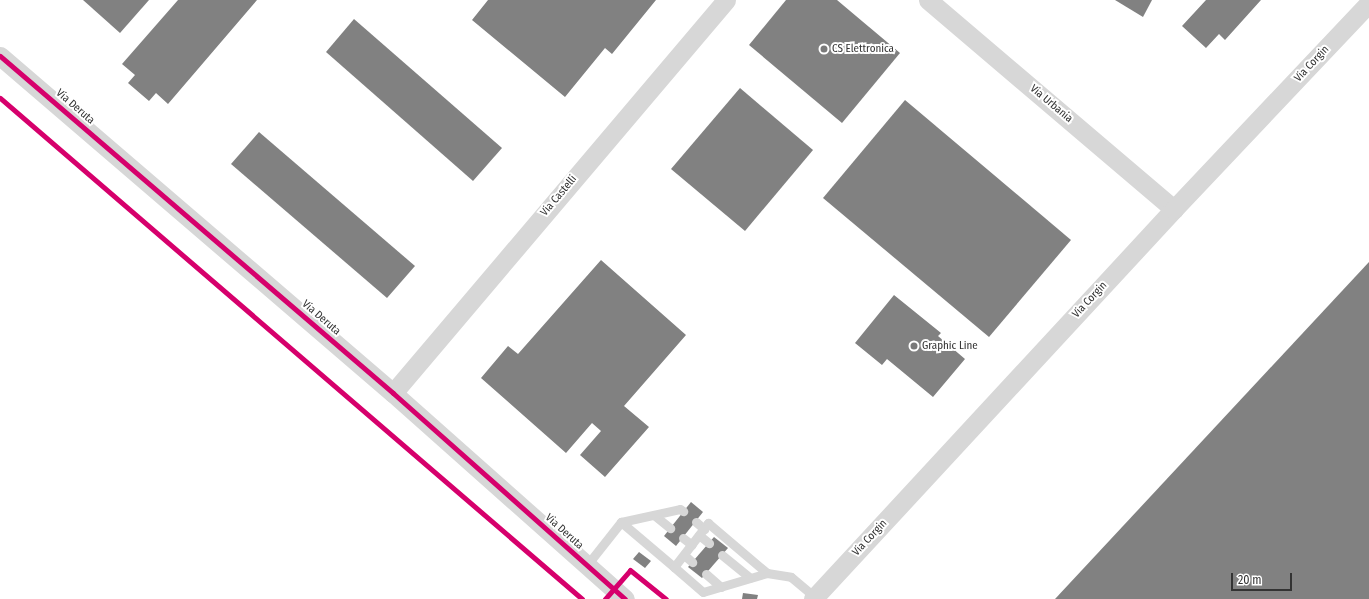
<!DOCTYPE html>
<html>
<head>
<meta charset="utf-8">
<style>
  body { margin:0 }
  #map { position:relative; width:1369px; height:599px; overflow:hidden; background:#fff; font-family:"Fira Sans Condensed",sans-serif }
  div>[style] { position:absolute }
  .building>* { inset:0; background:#818181 }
  .lane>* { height:9px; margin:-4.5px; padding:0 4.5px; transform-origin:4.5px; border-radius:4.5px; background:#d7d7d7 }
  .street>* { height:19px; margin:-9.5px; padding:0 9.5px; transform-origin:9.5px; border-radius:9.5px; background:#d7d7d7 }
  .cycleway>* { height:5px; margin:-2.5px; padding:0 2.5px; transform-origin:2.5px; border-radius:2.5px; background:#d6006c }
  .dots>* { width:11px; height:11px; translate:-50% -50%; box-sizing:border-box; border:2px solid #fff; border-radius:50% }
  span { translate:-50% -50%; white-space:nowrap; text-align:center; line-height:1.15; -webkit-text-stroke:4px #fff; paint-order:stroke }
  .poi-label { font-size:11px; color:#333 }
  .left { translate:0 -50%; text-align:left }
  .street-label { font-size:11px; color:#333 }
  .scale { position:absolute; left:1231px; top:573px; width:61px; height:18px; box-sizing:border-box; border:2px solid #333; border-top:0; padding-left:5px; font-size:12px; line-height:14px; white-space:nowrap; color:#333; -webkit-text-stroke:3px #fff; paint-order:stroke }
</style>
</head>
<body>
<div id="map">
  <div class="building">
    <i style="clip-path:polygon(83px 0,149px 0,120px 33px)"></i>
    <i style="clip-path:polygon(178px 0,257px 0,168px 104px,156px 93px,149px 101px,128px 83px,135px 75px,122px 64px)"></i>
    <i style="clip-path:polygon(488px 0,656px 0,612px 54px,605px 48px,565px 97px,472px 20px)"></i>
    <i style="clip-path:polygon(786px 0,837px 0,900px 53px,842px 123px,749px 45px)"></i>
    <i style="clip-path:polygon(1115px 0,1152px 0,1143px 17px)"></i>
    <i style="clip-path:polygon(1206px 0,1261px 0,1225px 40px,1219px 34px,1206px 48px,1182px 26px)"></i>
    <i style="clip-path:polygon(354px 19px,502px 148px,473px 181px,326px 52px)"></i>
    <i style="clip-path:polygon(740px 88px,813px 150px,745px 231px,671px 169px)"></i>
    <i style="clip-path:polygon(905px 100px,1071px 240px,989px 337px,823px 198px)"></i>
    <i style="clip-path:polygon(259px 132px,415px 266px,387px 298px,231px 164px)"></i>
    <i style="clip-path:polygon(601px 260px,686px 335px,624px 406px,649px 427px,605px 477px,580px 455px,601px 431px,592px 423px,566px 453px,481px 378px,508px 346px,518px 354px)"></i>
    <i style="clip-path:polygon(1369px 262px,1369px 599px,1055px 599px)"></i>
    <i style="clip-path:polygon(894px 295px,941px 333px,938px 336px,965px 359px,933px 397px,887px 359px,882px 365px,855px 343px)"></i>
    <i style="clip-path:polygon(691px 502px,703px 512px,676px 546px,664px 536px)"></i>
    <i style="clip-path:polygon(714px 537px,728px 548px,702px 578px,688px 567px)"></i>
    <i style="clip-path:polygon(639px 552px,651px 561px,645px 568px,633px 559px)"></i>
    <i style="clip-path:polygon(743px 593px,758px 595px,757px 599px,742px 599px)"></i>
  </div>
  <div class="lane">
    <i style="left:654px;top:515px;width:21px;rotate:39deg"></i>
    <i style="left:621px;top:522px;width:60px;rotate:-12.4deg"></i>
    <i style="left:680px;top:509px;width:4px;rotate:34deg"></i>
    <i style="left:696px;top:522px;width:11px;rotate:41deg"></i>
    <i style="left:699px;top:535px;width:13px;rotate:39deg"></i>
    <i style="left:683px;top:538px;width:11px;rotate:38deg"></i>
    <i style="left:684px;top:555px;width:11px;rotate:41deg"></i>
    <i style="left:722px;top:555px;width:36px;rotate:39deg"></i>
    <i style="left:587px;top:565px;width:55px;rotate:-51.7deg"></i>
    <i style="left:621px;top:522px;width:70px;rotate:40.3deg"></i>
    <i style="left:674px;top:567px;width:56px;rotate:-52.3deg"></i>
    <i style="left:708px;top:523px;width:77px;rotate:40.3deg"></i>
    <i style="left:767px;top:573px;width:24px;rotate:9deg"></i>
    <i style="left:791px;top:577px;width:31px;rotate:40deg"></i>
    <i style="left:674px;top:567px;width:38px;rotate:41deg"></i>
    <i style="left:703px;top:592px;width:67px;rotate:-16.5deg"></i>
    <i style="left:706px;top:574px;width:20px;rotate:41deg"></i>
  </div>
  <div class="street">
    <i style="left:928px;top:0;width:323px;rotate:40.4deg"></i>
    <i style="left:0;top:56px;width:518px;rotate:40.61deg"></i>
    <i style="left:393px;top:393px;width:310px;rotate:41.6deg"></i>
    <i style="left:393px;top:393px;width:515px;rotate:-49.72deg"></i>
    <i style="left:813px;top:599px;width:531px;rotate:-47.21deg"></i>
    <i style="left:1174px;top:209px;width:284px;rotate:-46.6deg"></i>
  </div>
  <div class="cycleway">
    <i style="left:0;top:56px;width:518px;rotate:40.61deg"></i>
    <i style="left:393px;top:393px;width:310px;rotate:41.6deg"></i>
    <i style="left:0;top:98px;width:768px;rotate:40.72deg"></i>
    <i style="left:605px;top:599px;width:38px;rotate:-49deg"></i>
    <i style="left:630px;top:570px;width:46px;rotate:38.9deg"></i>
  </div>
  <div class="dots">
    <i style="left:824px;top:49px;background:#7a7a7a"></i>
    <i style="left:914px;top:346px;background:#7a7a7a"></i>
  </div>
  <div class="poi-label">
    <span class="left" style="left:832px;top:49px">CS Elettronica</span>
    <span class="left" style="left:922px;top:346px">Graphic Line</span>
  </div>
  <div class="street-label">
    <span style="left:1312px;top:64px;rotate:-47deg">Via Corgin</span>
    <span style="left:1051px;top:104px;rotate:40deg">Via Urbania</span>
    <span style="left:75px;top:107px;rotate:41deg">Via Deruta</span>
    <span style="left:559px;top:196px;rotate:-50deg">Via Castelli</span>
    <span style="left:1090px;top:300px;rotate:-47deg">Via Corgin</span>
    <span style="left:321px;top:318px;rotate:41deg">Via Deruta</span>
    <span style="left:564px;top:532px;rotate:42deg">Via Deruta</span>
    <span style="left:870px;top:538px;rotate:-47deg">Via Corgin</span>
  </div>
  <div class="scale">20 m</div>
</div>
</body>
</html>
